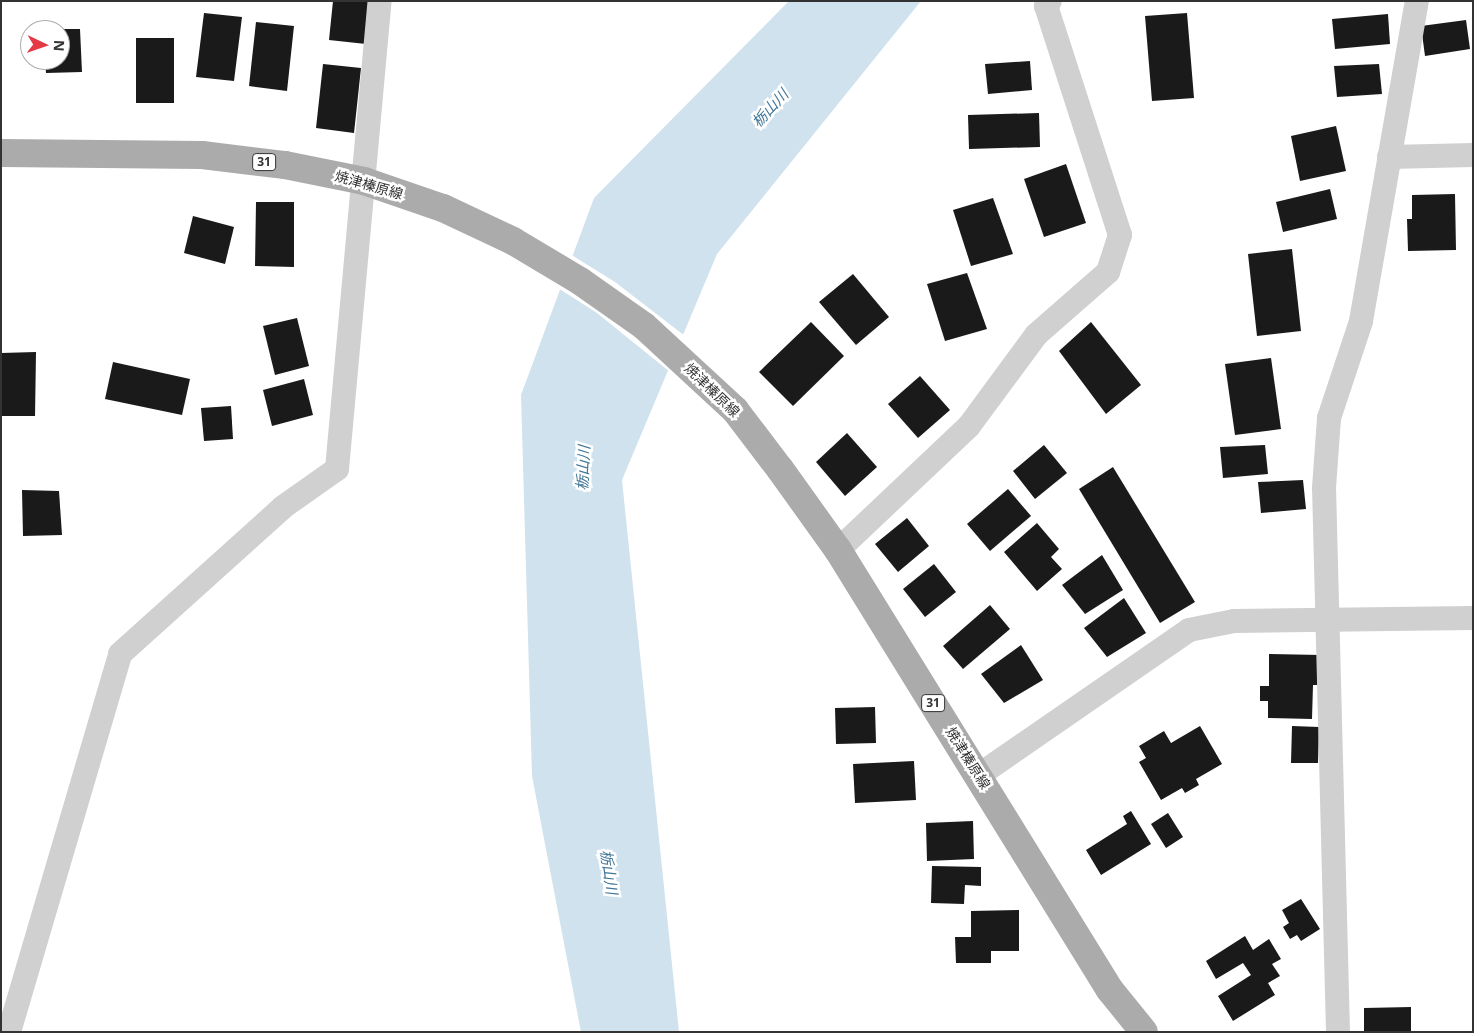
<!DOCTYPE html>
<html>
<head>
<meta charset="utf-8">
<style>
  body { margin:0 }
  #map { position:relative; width:1474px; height:1033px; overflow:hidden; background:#fff; font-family:"Noto Sans","Noto Sans JP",sans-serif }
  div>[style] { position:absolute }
  .water>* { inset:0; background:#cfe2ee }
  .pier>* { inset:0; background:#fff }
  .building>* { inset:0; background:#1a1a1a }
  .minor>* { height:24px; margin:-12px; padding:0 12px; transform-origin:12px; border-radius:12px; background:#d0d0d0 }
  .primary>* { height:28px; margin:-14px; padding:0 14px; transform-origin:14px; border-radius:14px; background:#ababab }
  span { translate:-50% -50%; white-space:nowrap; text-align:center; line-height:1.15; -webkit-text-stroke:5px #fff; paint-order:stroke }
  .shield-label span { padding:1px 4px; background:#fff; border:1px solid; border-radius:4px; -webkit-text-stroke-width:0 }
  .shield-label { font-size:12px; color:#333; font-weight:700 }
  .street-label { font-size:14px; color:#333 }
  .water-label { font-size:15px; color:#3f7597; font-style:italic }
  .frame { position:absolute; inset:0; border:2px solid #333; pointer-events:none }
  .north { position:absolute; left:20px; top:20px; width:50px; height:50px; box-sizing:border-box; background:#fff; border:1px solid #adadad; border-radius:50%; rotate:93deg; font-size:14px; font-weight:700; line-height:20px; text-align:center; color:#333 }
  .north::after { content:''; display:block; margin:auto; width:18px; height:22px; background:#e63946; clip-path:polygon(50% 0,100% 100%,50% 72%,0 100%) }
</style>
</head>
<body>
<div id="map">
  <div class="water">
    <i style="clip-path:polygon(789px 1px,921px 1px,717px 254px,622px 480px,679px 1032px,581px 1032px,532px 776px,521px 395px,594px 198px)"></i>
  </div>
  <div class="pier">
    <i style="clip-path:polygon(570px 254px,615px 282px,685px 336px,670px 372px,597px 313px,558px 288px)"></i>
  </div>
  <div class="building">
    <i style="clip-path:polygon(333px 1px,371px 1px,366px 44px,329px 40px)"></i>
    <i style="clip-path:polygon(204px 13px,242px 17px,234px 81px,196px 77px)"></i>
    <i style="clip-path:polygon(1187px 13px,1194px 98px,1152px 101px,1145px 16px)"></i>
    <i style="clip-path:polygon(1388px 14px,1390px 44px,1335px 49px,1332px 19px)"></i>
    <i style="clip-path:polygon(1466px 20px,1470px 49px,1425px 56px,1421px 26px)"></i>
    <i style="clip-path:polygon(256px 22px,294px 26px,287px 91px,249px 86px)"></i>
    <i style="clip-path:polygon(60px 29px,80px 29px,82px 72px,46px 73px,45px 60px,60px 60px)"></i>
    <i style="clip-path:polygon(136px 38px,174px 38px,174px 103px,136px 103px)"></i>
    <i style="clip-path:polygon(1030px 61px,1032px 90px,988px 94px,985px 64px)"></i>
    <i style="clip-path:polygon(323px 64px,361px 68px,354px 133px,316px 128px)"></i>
    <i style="clip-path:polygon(1379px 64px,1382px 94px,1337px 97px,1334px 66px)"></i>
    <i style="clip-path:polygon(1039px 113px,1040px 147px,969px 149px,968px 115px)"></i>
    <i style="clip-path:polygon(1336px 126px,1346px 171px,1300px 181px,1291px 136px)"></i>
    <i style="clip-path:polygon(1066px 164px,1086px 223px,1044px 237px,1024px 179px)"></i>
    <i style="clip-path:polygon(1330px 189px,1337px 219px,1283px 232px,1276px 202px)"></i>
    <i style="clip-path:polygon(1455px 194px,1456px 250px,1408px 251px,1407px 219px,1412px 219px,1412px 195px)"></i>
    <i style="clip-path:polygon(993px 198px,1013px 254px,971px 266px,953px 210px)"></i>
    <i style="clip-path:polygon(256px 202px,294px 202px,294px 267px,255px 266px)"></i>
    <i style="clip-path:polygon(193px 216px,234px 227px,225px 264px,184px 253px)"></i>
    <i style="clip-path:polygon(1292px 249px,1301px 331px,1257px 336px,1248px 254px)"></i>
    <i style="clip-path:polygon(967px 273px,987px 329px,945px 341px,927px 284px)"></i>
    <i style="clip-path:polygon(853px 274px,889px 317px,856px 345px,819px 302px)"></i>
    <i style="clip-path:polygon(297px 318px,309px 366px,275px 375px,263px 326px)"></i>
    <i style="clip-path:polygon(811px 322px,844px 356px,793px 406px,759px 372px)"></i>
    <i style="clip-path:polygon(1091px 322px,1141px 385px,1106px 414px,1059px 351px)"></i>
    <i style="clip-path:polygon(36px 352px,35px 416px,1px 416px,1px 353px)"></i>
    <i style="clip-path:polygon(1271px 358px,1281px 429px,1235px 435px,1225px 364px)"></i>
    <i style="clip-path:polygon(113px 362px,190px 379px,182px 415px,105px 399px)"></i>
    <i style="clip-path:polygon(920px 376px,950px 410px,918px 438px,888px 404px)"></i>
    <i style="clip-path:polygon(304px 379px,313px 415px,272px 426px,263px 390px)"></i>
    <i style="clip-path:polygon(231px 406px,233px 439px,204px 441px,201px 408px)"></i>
    <i style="clip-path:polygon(847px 433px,877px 467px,845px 496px,816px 462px)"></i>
    <i style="clip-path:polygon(1044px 445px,1067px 473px,1035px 499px,1013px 471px)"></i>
    <i style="clip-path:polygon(1265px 445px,1268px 474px,1223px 478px,1220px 447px)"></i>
    <i style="clip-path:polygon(1113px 467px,1195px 602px,1160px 623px,1079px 489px)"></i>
    <i style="clip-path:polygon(1303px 480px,1306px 509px,1261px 513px,1258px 482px)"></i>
    <i style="clip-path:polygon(1008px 489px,1031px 516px,990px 551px,967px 524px)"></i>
    <i style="clip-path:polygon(22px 490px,59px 491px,62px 535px,23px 536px)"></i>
    <i style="clip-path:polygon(907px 518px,929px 546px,898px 572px,875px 544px)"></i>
    <i style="clip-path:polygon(1037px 523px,1059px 549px,1051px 557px,1062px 569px,1037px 591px,1004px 552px)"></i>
    <i style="clip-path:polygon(1102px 555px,1123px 590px,1085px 614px,1062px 585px)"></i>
    <i style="clip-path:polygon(934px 564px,956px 592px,925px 617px,903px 589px)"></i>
    <i style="clip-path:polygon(1124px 598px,1146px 633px,1107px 657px,1084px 628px)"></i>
    <i style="clip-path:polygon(990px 605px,1010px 629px,963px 669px,943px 646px)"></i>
    <i style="clip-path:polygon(1021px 645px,1043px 680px,1004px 703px,981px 674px)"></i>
    <i style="clip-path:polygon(1269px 654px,1321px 655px,1317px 685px,1313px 685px,1312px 719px,1268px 718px,1268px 701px,1260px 701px,1260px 686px,1269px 686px)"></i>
    <i style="clip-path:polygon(875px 707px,876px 743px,836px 744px,835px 708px)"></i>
    <i style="clip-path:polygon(1200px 726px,1222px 764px,1196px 779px,1199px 785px,1185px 793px,1182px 788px,1161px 800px,1139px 762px,1146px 758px,1139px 746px,1164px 731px,1171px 743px)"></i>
    <i style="clip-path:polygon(1292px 726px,1319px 727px,1318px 763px,1291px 763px)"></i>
    <i style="clip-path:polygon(914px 761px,916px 800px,855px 803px,853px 764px)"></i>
    <i style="clip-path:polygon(1131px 811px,1151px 844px,1101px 875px,1086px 850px,1127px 824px,1123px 816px)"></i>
    <i style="clip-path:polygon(1168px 813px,1183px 837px,1166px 848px,1151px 824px)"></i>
    <i style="clip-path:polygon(973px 821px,974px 859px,927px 861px,926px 823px)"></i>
    <i style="clip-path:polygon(932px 866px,981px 867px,981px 886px,965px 885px,964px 904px,931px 903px)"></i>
    <i style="clip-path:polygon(1301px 899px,1320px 929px,1301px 941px,1297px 935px,1290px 939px,1283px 927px,1289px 923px,1282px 910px)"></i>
    <i style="clip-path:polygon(1019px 910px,1019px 951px,991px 951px,991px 963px,956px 963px,955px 937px,971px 937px,971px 911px)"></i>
    <i style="clip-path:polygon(1245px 936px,1253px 950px,1269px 939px,1281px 959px,1272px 964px,1280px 976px,1268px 983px,1275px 995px,1233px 1021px,1218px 996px,1251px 975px,1243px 963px,1216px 979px,1206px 961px)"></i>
    <i style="clip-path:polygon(1411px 1007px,1411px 1032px,1364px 1032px,1364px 1008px)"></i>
  </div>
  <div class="minor">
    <i style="left:1389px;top:157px;width:84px;rotate:-1.4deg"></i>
    <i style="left:838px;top:550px;width:180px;rotate:-43.4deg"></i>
    <i style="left:969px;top:426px;width:113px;rotate:-53.6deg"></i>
    <i style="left:1036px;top:335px;width:96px;rotate:-41.2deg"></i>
    <i style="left:1108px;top:272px;width:39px;rotate:-72deg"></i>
    <i style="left:1120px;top:235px;width:241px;rotate:-107.9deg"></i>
    <i style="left:1046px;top:6px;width:6px;rotate:-51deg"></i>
    <i style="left:979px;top:775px;width:255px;rotate:-34.6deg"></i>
    <i style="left:1189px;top:630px;width:46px;rotate:-11.3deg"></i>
    <i style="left:1234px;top:621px;width:239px;rotate:-0.7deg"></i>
    <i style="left:9px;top:1032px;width:394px;rotate:-73.6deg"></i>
    <i style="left:120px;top:654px;width:219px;rotate:-42deg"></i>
    <i style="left:283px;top:507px;width:66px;rotate:-35.1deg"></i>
    <i style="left:337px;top:469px;width:470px;rotate:-84.8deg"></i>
    <i style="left:1338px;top:1032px;width:544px;rotate:-91.47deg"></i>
    <i style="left:1324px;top:488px;width:70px;rotate:-85.9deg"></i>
    <i style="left:1329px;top:418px;width:102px;rotate:-71.7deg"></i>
    <i style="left:1361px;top:321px;width:325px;rotate:-80.1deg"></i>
  </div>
  <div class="primary">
    <i style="left:1px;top:153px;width:201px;rotate:0.6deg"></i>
    <i style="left:202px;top:155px;width:84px;rotate:6.9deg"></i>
    <i style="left:285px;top:165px;width:81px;rotate:11.4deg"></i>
    <i style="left:364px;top:181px;width:83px;rotate:18.9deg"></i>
    <i style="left:443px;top:208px;width:77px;rotate:25.2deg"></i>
    <i style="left:513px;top:241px;width:78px;rotate:30.8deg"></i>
    <i style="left:580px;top:281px;width:78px;rotate:35.1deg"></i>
    <i style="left:644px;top:326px;width:124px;rotate:42.7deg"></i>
    <i style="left:735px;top:410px;width:74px;rotate:52.7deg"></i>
    <i style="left:780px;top:469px;width:100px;rotate:54.4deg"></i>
    <i style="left:838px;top:550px;width:517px;rotate:58.28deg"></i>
    <i style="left:1110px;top:990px;width:54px;rotate:51deg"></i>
  </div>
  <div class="shield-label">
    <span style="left:264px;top:162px">31</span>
    <span style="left:933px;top:703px">31</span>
  </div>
  <div class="street-label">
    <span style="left:369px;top:185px;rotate:16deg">焼津榛原線</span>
    <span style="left:712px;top:390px;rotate:44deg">焼津榛原線</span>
    <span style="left:968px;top:758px;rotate:58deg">焼津榛原線</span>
  </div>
  <div class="water-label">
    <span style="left:770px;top:108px;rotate:-47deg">栃山川</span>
    <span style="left:583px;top:468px;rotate:-87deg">栃山川</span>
    <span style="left:609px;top:872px;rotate:82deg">栃山川</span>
  </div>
  <div class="frame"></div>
  <div class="north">N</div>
</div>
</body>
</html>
